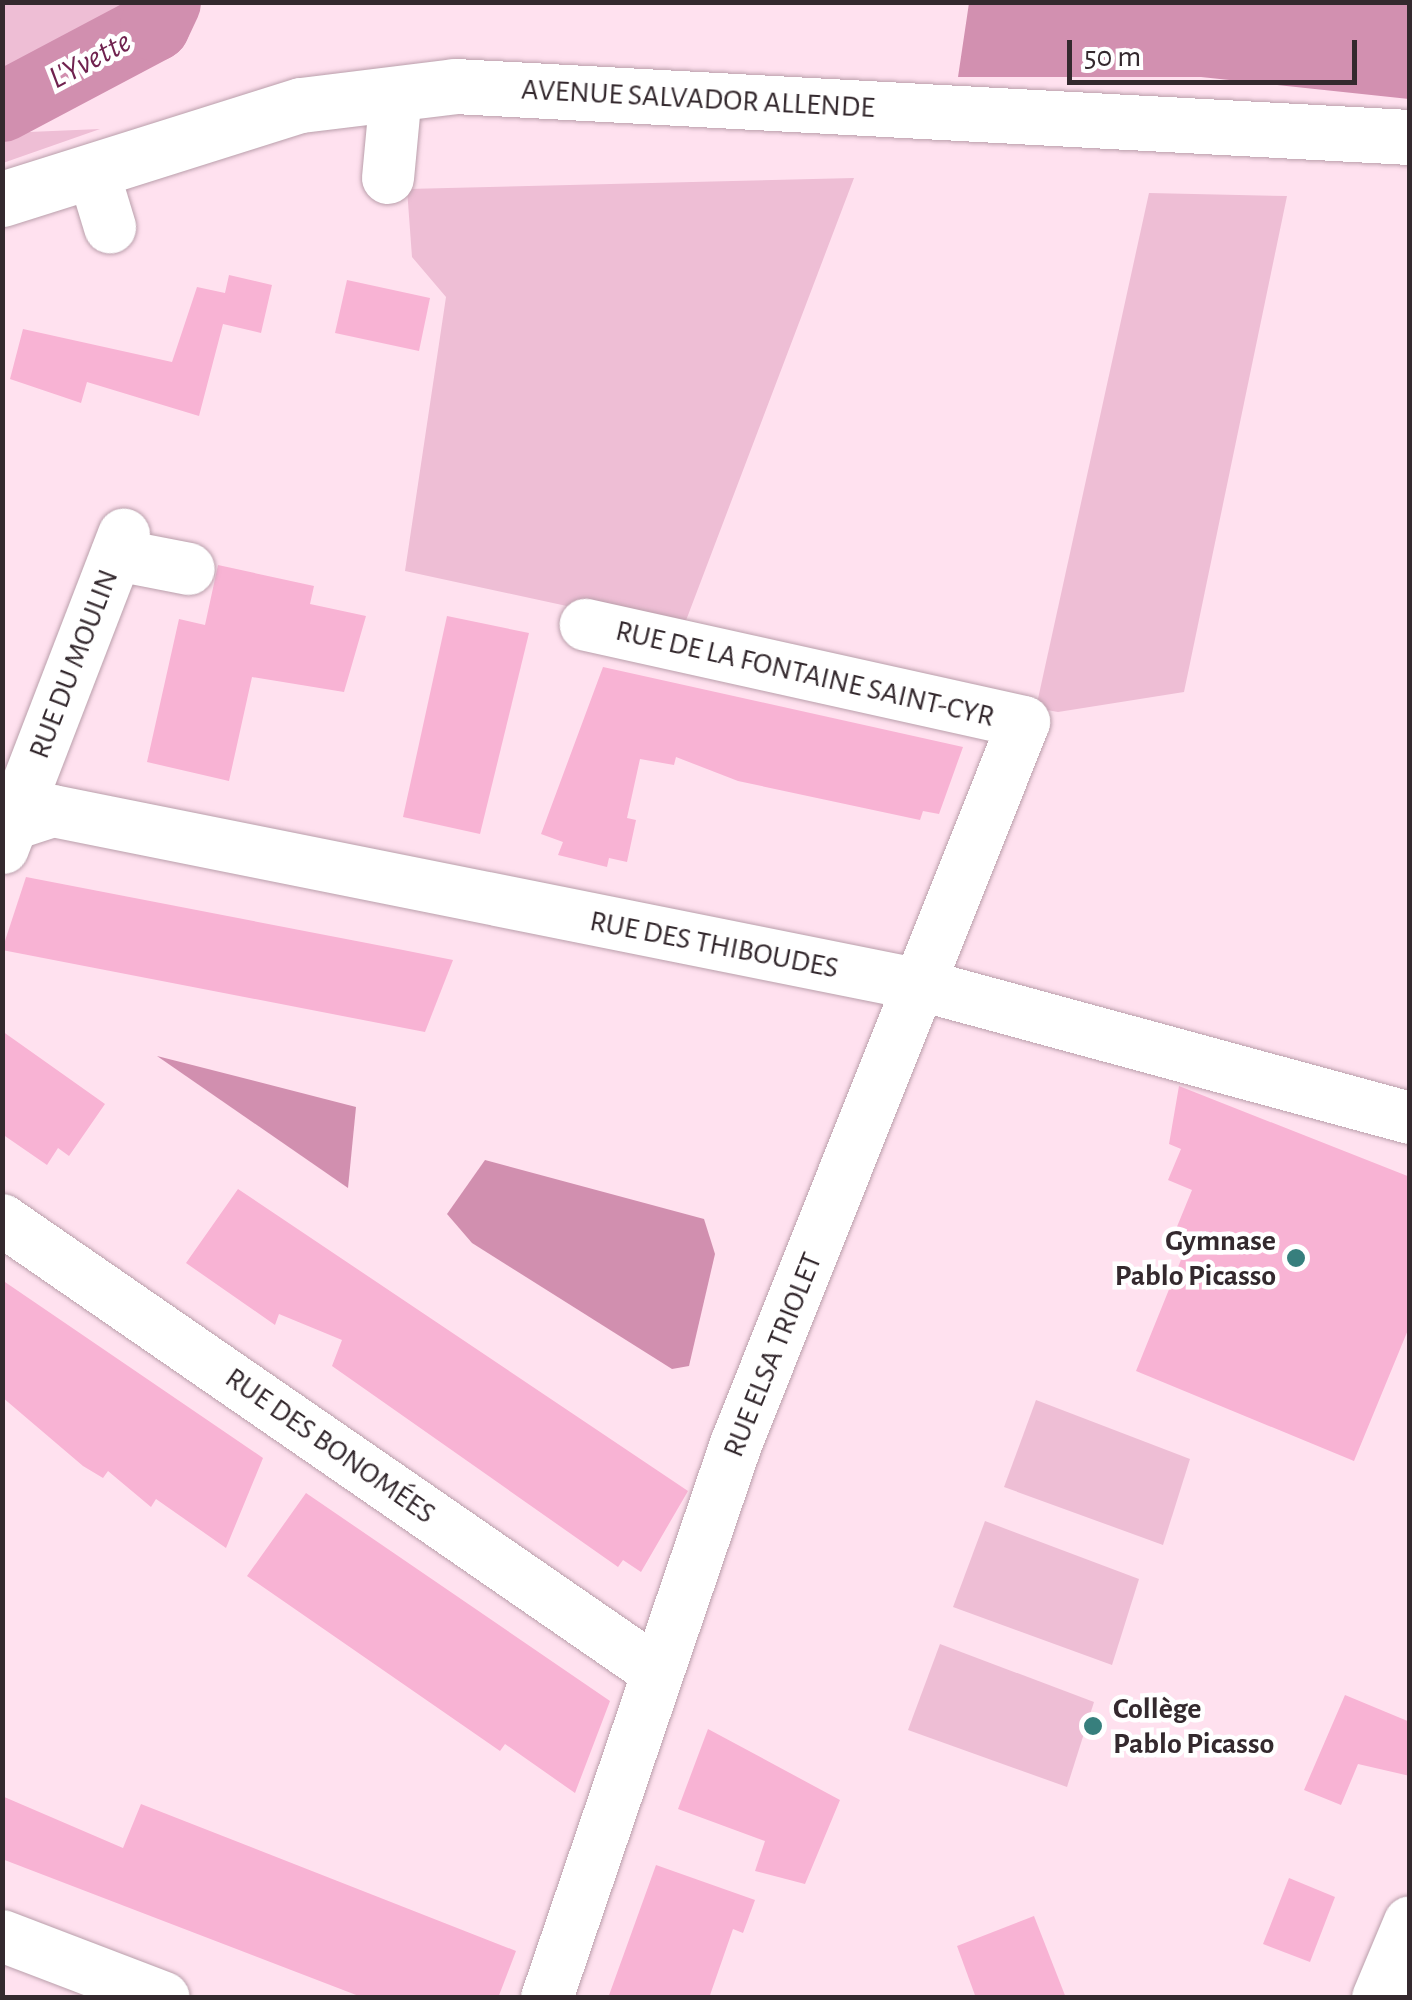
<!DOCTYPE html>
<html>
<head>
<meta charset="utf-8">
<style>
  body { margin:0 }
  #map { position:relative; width:1412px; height:2000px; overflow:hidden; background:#ffe1ef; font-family:"Alegreya Sans",sans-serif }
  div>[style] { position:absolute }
  .green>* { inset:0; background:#eebed5 }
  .forest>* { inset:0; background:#d290b0 }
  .water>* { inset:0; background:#d18faf }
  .river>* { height:70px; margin:-35px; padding:0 35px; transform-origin:35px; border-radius:35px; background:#d18faf }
  .building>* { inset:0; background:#f8b3d4 }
  .roads { filter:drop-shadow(0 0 2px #ba9fab) drop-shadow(0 0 2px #ba9fab) }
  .minor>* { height:52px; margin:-26px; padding:0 26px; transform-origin:26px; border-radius:26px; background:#fff }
  .major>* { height:55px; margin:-27.5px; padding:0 27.5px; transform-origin:27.5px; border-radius:27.5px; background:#fff }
  .dots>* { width:28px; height:28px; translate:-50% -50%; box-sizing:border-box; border:5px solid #fff; border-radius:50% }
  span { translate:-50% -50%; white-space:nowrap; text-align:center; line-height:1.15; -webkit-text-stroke:9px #fff; paint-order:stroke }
  .street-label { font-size:30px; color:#34292e }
  .poi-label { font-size:30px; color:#34292e; font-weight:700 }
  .right { translate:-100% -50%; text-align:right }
  .left { translate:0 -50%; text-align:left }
  .water-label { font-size:32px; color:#70224f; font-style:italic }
  .frame { position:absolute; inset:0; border:5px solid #34292e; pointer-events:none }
  .scale { position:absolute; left:1067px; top:40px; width:290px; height:45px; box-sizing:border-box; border:5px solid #34292e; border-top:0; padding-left:12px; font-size:30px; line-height:35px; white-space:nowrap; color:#34292e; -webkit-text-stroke:8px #fff; paint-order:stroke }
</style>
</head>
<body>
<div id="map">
  <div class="green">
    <i style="clip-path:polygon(2px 3px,3px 2px,166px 3px,29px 132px,100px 129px,3px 163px)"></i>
    <i style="clip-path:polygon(854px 178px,682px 631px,405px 571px,446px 297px,412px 257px,407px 189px)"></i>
    <i style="clip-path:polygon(1149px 193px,1287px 196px,1184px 692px,1058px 712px,1036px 708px)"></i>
    <i style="clip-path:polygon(1036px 1400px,1190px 1459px,1163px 1545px,1004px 1487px)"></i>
    <i style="clip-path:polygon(985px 1521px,1139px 1579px,1112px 1665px,953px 1607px)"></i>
    <i style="clip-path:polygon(940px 1644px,1094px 1702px,1067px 1787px,908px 1730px)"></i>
  </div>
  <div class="forest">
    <i style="clip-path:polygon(969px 3px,1409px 3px,1409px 99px,1201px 77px,958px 77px)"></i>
  </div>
  <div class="water">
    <i style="clip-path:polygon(157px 1056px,356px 1107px,348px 1188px)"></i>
    <i style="clip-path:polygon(485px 1160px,704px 1219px,715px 1254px,689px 1366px,672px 1369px,472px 1243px,447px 1214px)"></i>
  </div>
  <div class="river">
    <i style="left:2px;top:107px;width:173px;rotate:-27.9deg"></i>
    <i style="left:155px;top:26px;width:26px;rotate:-65deg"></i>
  </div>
  <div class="building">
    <i style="clip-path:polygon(229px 275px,272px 285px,261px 333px,223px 324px,199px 416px,87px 382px,81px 403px,10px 379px,23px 329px,172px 362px,197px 287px,225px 293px)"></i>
    <i style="clip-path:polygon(347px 280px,430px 298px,419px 351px,335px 333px)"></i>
    <i style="clip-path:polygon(218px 565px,314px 586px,310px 604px,366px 616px,344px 692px,252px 677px,229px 781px,147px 762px,179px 619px,205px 625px)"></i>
    <i style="clip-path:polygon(447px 616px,529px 633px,480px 834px,403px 817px)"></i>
    <i style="clip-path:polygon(603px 667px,963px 747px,939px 814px,923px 811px,920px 820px,738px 781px,676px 757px,674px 765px,640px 759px,627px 818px,636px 820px,627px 862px,609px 858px,607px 867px,558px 855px,563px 842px,541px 834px)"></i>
    <i style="clip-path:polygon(26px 877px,403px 950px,453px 960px,425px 1032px,2px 950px)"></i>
    <i style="clip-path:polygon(2px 1031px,105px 1104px,69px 1156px,58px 1148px,47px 1165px,2px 1134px)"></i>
    <i style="clip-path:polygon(1179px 1086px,1410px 1177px,1410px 1325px,1354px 1461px,1136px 1371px,1189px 1240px,1174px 1234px,1192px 1190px,1168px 1180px,1181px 1149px,1169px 1144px)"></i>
    <i style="clip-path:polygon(238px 1189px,688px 1491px,641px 1572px,623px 1560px,618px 1567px,332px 1366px,342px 1340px,279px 1314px,275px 1325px,186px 1263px)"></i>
    <i style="clip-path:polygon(2px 1280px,263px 1458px,226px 1548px,156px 1499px,151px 1507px,108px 1471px,103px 1478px,83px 1466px,2px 1397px)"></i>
    <i style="clip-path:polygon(306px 1493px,610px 1701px,575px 1793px,505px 1744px,500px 1751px,247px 1576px)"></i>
    <i style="clip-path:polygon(1345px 1695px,1410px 1722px,1410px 1776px,1358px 1764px,1341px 1805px,1304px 1790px)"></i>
    <i style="clip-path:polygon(708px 1729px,840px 1800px,805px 1884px,755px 1871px,765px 1841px,678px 1809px)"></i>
    <i style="clip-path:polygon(2px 1796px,123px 1848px,141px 1804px,516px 1951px,498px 1998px,364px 1998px,2px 1859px)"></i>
    <i style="clip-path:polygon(656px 1865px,755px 1900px,743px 1933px,733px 1929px,709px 1998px,608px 1998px)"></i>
    <i style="clip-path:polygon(1289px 1878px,1335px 1897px,1310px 1962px,1263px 1944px)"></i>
    <i style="clip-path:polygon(1034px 1916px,1066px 1998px,976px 1998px,957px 1946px)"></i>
  </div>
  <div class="roads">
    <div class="minor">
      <i style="left:93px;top:171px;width:59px;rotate:73.1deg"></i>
      <i style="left:388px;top:178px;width:85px;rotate:-84.6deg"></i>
      <i style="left:117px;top:555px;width:73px;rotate:11deg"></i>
      <i style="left:13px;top:824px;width:42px;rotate:-18deg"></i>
      <i style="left:53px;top:811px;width:885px;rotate:11.34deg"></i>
      <i style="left:921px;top:985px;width:507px;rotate:15.22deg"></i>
      <i style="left:3px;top:848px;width:336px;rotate:-68.9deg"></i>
      <i style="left:2px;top:1220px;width:796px;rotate:34.61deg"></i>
      <i style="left:2px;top:1936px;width:173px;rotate:20.9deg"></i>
      <i style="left:547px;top:1998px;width:585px;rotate:-71.16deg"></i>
      <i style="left:736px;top:1444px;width:777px;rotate:-68.25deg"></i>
      <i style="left:1024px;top:722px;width:449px;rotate:-167.5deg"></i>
      <i style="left:1378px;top:1998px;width:82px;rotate:-67.2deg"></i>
    </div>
    <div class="major">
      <i style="left:2px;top:199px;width:313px;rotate:-17.5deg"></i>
      <i style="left:301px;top:105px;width:155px;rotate:-7deg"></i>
      <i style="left:455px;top:86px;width:956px;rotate:3.06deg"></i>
    </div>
  </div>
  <div class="dots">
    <i style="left:1296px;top:1258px;background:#377f7d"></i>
    <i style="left:1093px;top:1726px;background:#377f7d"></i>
  </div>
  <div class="street-label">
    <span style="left:698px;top:99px;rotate:3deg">AVENUE SALVADOR ALLENDE</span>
    <span style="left:74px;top:664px;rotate:-69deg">RUE DU MOULIN</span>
    <span style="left:805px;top:674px;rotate:13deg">RUE DE LA FONTAINE SAINT-CYR</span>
    <span style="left:714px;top:945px;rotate:11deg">RUE DES THIBOUDES</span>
    <span style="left:773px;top:1355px;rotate:-68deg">RUE ELSA TRIOLET</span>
    <span style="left:330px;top:1446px;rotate:35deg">RUE DES BONOMÉES</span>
  </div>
  <div class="poi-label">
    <span class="right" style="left:1276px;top:1258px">Gymnase<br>Pablo Picasso</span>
    <span class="left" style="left:1113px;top:1726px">Collège<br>Pablo Picasso</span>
  </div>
  <div class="water-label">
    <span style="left:90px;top:60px;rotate:-28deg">L'Yvette</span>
  </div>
  <div class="frame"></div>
  <div class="scale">50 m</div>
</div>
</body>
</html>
